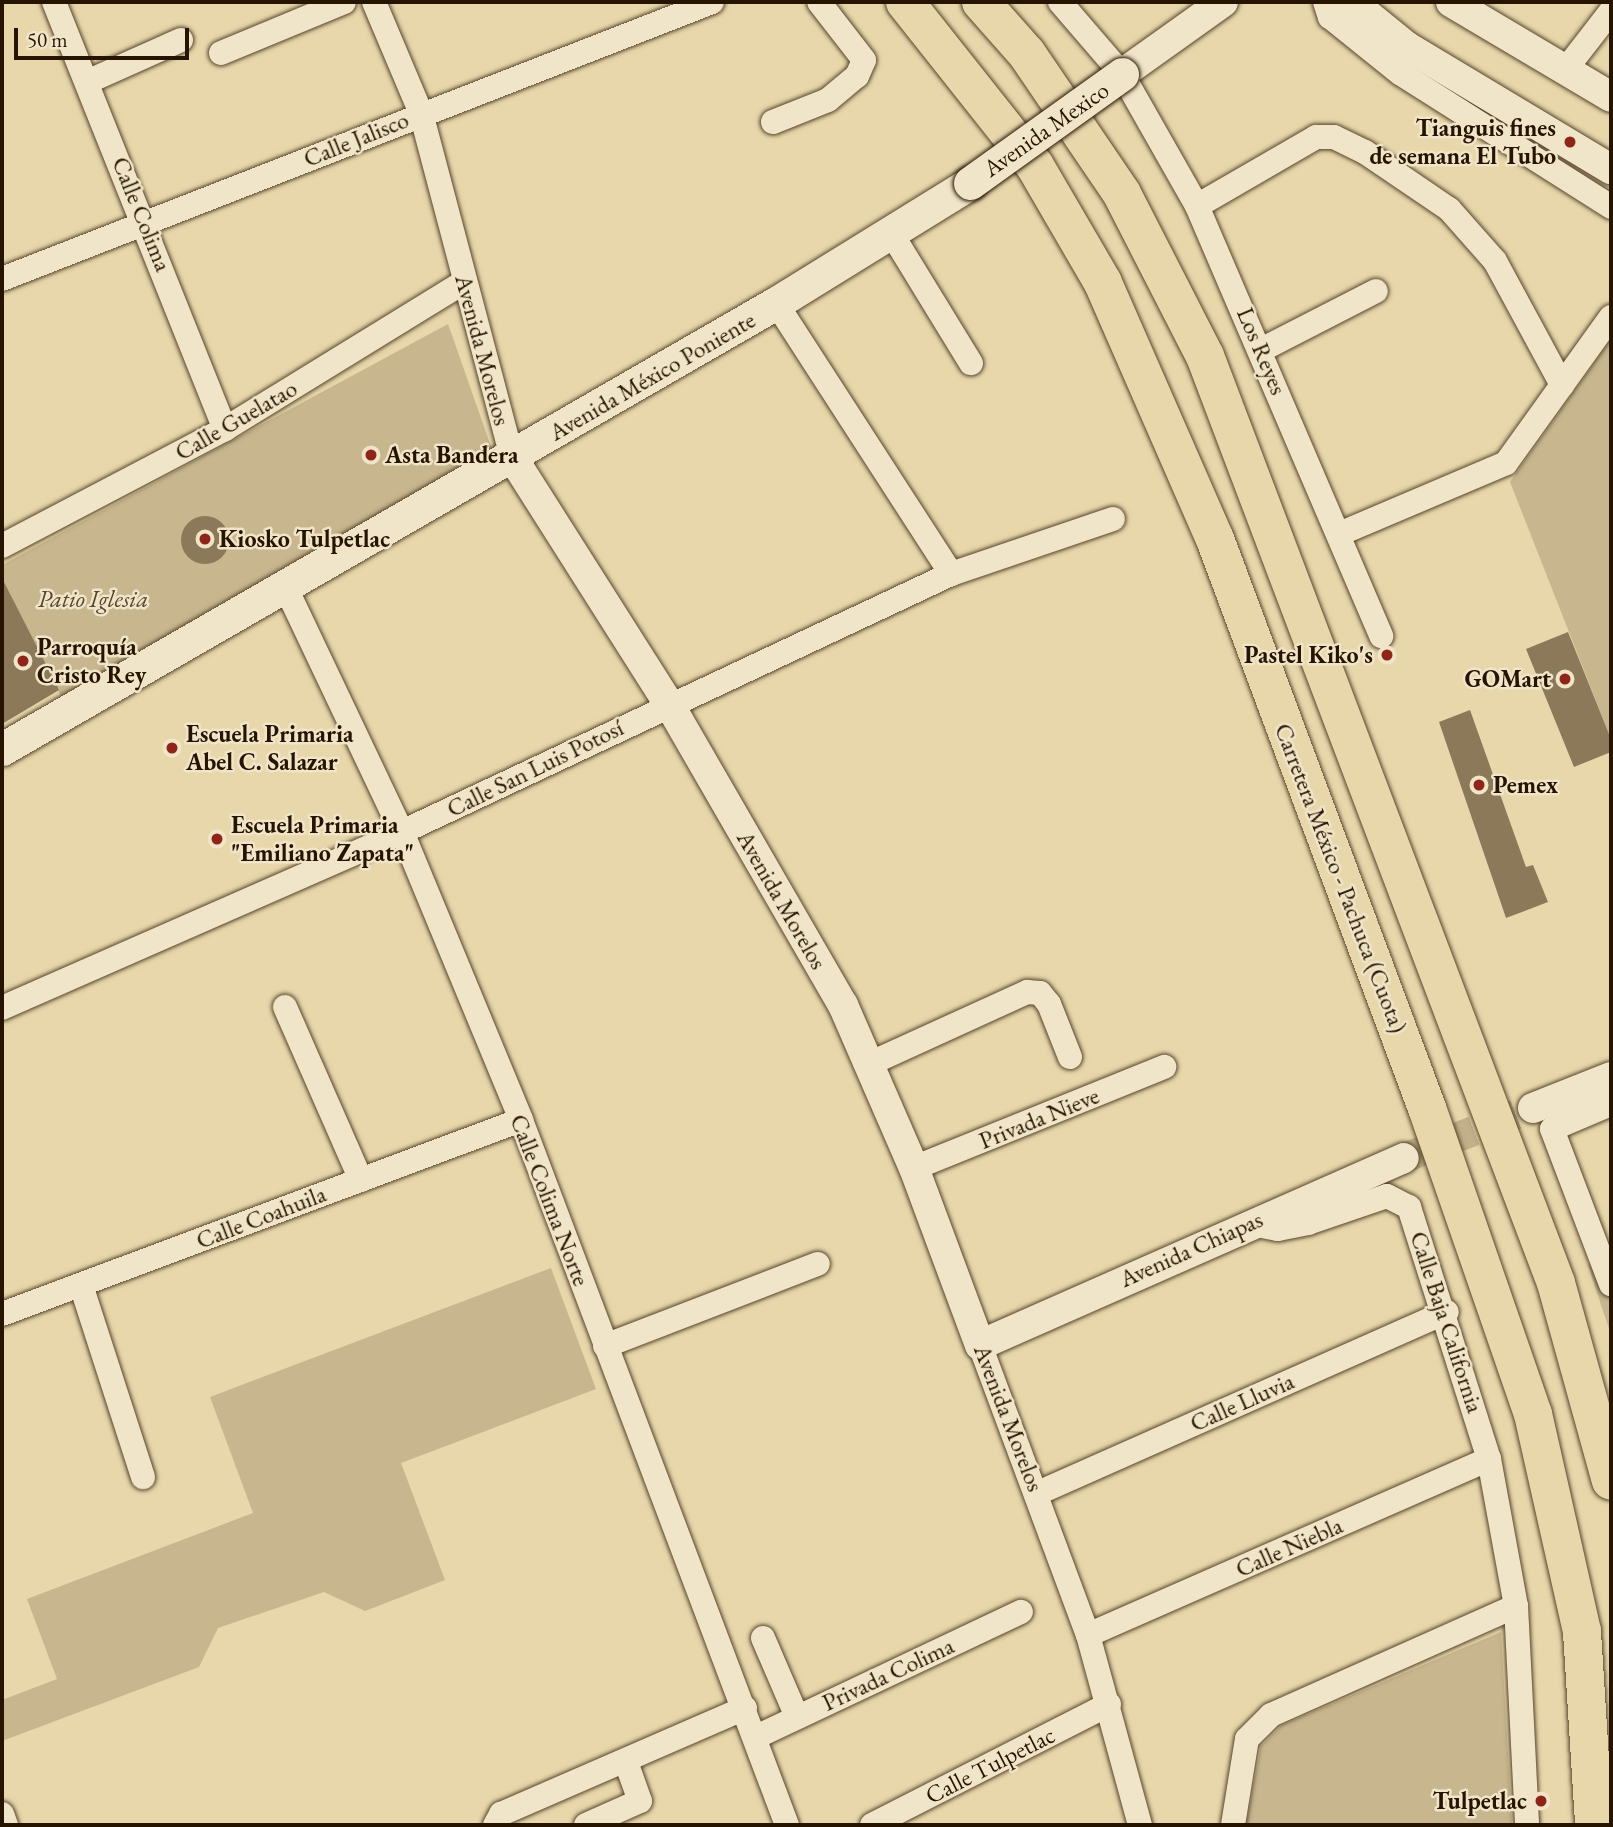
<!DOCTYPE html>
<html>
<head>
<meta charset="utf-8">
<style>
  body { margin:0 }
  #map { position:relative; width:1613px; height:1827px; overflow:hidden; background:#e8d7ab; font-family:"EB Garamond",serif }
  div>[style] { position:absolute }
  .green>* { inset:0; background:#c7b68e }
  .building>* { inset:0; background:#8b7959 }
  .round { border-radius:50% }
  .tertiary-tunnel>* { height:30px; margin-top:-15px; transform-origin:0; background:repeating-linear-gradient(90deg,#c1b089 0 30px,transparent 0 45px) }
  .roads { filter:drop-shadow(0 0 2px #57452b) drop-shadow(0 0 2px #57452b) }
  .minor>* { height:24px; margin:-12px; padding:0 12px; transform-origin:12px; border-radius:12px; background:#f0e5c8 }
  .tertiary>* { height:30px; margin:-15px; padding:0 15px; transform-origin:15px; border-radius:15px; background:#f0e5c8 }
  .secondary>* { height:33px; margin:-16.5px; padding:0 16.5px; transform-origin:16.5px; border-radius:16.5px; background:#f0e5c8 }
  .motorway>* { height:38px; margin:-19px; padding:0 19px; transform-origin:19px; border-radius:19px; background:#e8d7ab }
  .bridges { filter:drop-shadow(0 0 2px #271400) drop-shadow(0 0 2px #271400) }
  .secondary-bridge>* { height:33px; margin:-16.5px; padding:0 16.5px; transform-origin:16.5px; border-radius:16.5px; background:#f0e5c8 }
  .dots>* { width:19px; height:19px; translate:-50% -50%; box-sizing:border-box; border:4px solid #f0e5c8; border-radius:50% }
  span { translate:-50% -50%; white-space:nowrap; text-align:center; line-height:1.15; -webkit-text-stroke:5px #f0e5c8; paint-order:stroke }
  .poi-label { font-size:24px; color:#271400; font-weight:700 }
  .right { translate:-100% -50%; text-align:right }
  .left { translate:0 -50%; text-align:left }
  .street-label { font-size:24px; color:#271400 }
  .park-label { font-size:24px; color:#57452b; font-style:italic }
  .frame { position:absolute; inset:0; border:4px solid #271400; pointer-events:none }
  .scale { position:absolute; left:14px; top:28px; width:175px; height:32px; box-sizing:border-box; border:4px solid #271400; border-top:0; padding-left:9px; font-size:21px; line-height:24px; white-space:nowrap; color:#271400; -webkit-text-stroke:5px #f0e5c8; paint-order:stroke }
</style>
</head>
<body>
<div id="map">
  <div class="green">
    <i style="clip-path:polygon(448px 324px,494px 455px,64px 702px,2px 578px,2px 565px)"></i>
    <i style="clip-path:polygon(1611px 339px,1611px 739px,1510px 482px)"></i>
    <i style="clip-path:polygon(1611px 1255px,1611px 1335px,1588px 1265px)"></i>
    <i style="clip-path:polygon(551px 1268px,596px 1389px,401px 1463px,445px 1580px,365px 1611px,324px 1592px,218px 1628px,199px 1667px,2px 1741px,2px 1700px,57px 1679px,27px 1599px,253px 1513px,210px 1397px)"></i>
    <i style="clip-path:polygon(1501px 1632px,1512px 1825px,1246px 1825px,1261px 1746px,1282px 1725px)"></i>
  </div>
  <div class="building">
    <i class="round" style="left:181px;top:516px;width:48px;height:48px"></i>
    <i style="clip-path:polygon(2px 578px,59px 690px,2px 724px)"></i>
    <i style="clip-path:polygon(1568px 632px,1611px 739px,1611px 752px,1574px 767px,1526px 649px)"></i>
    <i style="clip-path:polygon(1470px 710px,1526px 867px,1533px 865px,1548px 902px,1506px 918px,1439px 722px)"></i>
  </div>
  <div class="tertiary-tunnel">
    <i style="left:1404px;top:1158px;width:138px;rotate:-21.2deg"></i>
  </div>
  <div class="roads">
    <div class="minor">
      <i style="left:54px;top:2px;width:460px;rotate:68.2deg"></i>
      <i style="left:374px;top:2px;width:121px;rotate:67.1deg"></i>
      <i style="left:421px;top:113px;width:356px;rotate:75.2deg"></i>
      <i style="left:1060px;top:2px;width:95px;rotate:49.3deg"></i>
      <i style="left:1122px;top:74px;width:152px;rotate:60.4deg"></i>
      <i style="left:1197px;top:206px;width:468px;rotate:66.8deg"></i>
      <i style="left:1325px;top:2px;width:16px;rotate:72deg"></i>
      <i style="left:1330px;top:17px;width:90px;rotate:38.7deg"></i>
      <i style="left:1400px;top:73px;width:250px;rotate:32.4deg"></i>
      <i style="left:221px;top:53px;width:133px;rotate:-22.5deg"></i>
      <i style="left:1566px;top:69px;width:73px;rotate:-52.2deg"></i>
      <i style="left:87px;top:82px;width:103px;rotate:-24.1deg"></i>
      <i style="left:773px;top:122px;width:59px;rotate:-21.8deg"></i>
      <i style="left:828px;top:100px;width:38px;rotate:-40deg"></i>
      <i style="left:857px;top:76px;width:17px;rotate:-66deg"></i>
      <i style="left:864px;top:60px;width:73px;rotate:-127.8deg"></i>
      <i style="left:1197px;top:206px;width:138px;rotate:-30.1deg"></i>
      <i style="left:1316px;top:137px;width:18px"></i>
      <i style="left:1334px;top:137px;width:34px;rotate:26deg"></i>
      <i style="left:1365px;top:152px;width:102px;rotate:34.2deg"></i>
      <i style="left:1449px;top:209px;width:69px;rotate:48.5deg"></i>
      <i style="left:1495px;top:261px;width:141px;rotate:61.6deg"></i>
      <i style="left:890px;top:231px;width:155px;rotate:58.5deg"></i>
      <i style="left:2px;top:279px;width:762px;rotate:-21.31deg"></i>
      <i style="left:776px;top:303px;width:323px;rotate:57.1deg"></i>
      <i style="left:1261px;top:350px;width:129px;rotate:-27.2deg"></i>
      <i style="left:1339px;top:534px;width:181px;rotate:-23deg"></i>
      <i style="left:1506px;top:463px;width:180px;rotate:-54.3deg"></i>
      <i style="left:2px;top:546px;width:252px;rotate:-27.7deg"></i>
      <i style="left:225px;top:429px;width:281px;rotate:-31.6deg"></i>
      <i style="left:285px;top:586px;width:272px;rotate:64.6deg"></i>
      <i style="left:402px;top:832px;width:312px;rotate:67.5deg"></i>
      <i style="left:521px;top:1120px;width:754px;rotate:69.33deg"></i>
      <i style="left:285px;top:1007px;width:189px;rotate:66.3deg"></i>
      <i style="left:2px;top:1008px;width:437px;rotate:-23.7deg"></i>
      <i style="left:402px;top:832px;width:607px;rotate:-25.17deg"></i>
      <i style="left:951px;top:574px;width:171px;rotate:-18.8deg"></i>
      <i style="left:869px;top:1064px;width:174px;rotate:-24.5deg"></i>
      <i style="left:1027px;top:992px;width:13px;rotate:4deg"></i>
      <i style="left:1040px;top:993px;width:14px;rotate:51deg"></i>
      <i style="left:1049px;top:1004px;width:57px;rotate:68.4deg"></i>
      <i style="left:1611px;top:1104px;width:64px;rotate:157deg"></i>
      <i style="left:1552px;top:1129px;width:166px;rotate:69.2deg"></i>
      <i style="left:914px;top:1168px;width:270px;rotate:-22deg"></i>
      <i style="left:1252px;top:1224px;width:26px;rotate:11deg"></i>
      <i style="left:1278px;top:1229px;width:31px;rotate:-11deg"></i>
      <i style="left:1308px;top:1223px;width:83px;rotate:-18.9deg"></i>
      <i style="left:1387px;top:1196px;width:25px;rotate:27deg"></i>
      <i style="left:1409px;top:1207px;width:264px;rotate:72.4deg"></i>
      <i style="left:1489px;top:1459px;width:149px;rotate:79.6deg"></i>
      <i style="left:1516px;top:1606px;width:219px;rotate:87.1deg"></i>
      <i style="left:81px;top:1285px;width:202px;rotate:72.1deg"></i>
      <i style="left:2px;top:1314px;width:554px;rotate:-20.5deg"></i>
      <i style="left:980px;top:1345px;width:309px;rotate:69.6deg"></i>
      <i style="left:1088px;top:1635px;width:197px;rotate:74.7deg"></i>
      <i style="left:605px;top:1346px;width:228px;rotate:-21.1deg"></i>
      <i style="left:1038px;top:1493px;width:447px;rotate:-23.9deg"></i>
      <i style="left:1088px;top:1635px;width:438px;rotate:-23.7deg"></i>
      <i style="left:763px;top:1638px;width:86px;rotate:66.7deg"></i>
      <i style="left:756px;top:1737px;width:293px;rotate:-25.3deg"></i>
      <i style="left:2px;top:1814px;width:12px;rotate:70deg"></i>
      <i style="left:495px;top:1825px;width:13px;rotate:-61deg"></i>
      <i style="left:501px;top:1814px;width:266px;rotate:-23.5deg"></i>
      <i style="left:586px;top:1825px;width:59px;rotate:-24deg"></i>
      <i style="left:640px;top:1801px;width:41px;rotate:-109.7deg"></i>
      <i style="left:872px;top:1825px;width:266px;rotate:-27deg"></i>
      <i style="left:1233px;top:1825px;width:87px;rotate:-80.8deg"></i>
      <i style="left:1247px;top:1739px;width:34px;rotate:-45deg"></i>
      <i style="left:1271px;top:1715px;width:268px;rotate:-24deg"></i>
    </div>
    <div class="tertiary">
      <i style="left:1352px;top:2px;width:70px;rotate:39.2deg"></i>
      <i style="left:1406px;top:46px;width:239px;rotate:31deg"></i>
      <i style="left:1451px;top:2px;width:186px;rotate:30.7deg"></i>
      <i style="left:1122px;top:74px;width:124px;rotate:-35.5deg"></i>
      <i style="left:512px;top:457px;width:293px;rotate:57.6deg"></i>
      <i style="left:669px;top:704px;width:348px;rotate:60deg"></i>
      <i style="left:843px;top:1005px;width:178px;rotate:66.5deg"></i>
      <i style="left:914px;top:1168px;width:189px;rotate:69.6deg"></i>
      <i style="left:980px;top:1345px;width:463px;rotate:-23.8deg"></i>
      <i style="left:1533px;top:1108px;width:84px;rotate:-21.7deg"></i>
    </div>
    <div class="secondary">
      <i style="left:2px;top:749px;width:893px;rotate:-29.95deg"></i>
      <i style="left:776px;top:303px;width:228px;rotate:-31.7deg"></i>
    </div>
    <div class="motorway">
      <i style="left:905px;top:2px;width:209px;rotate:51.6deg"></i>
      <i style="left:1035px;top:166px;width:135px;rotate:59.8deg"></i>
      <i style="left:1103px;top:283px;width:279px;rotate:66.4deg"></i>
      <i style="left:1215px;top:539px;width:607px;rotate:69.57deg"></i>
      <i style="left:1427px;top:1108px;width:324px;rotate:70.9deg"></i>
      <i style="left:1533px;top:1414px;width:223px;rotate:77.3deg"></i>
      <i style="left:1582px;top:1632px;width:193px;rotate:86.4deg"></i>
      <i style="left:981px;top:2px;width:69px;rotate:48.5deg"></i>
      <i style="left:1027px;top:54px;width:169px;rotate:55.8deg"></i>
      <i style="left:1122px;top:194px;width:182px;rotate:62.9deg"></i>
      <i style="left:1205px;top:356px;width:991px;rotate:69.26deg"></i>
      <i style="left:1556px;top:1283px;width:205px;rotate:74.5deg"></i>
    </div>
  </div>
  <div class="bridges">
    <div class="secondary-bridge">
      <i style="left:970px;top:183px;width:187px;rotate:-35.6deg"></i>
    </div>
  </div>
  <div class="dots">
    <i style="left:1570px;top:142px;background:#8f2418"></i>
    <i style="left:371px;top:455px;background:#8f2418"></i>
    <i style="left:205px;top:539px;background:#8f2418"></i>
    <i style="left:1387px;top:655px;background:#8f2418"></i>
    <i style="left:23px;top:661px;background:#8f2418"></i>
    <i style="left:1565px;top:679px;background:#8f2418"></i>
    <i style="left:172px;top:748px;background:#8f2418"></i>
    <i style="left:1479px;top:785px;background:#8f2418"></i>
    <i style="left:217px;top:839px;background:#8f2418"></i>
    <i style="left:1541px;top:1801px;background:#8f2418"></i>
  </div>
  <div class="poi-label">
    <span class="right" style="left:1556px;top:142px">Tianguis fines<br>de semana El Tubo</span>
    <span class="left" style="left:385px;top:455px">Asta Bandera</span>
    <span class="left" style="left:219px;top:539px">Kiosko Tulpetlac</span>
    <span class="left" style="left:37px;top:661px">Parroquía<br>Cristo Rey</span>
    <span class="right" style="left:1373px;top:655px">Pastel Kiko's</span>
    <span class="right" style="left:1551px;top:679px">GOMart</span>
    <span class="left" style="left:186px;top:748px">Escuela Primaria<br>Abel C. Salazar</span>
    <span class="left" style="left:1493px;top:785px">Pemex</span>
    <span class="left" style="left:231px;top:839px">Escuela Primaria<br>"Emiliano Zapata"</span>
    <span class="right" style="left:1527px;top:1801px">Tulpetlac</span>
  </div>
  <div class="street-label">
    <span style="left:1046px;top:129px;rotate:-35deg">Avenida Mexico</span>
    <span style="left:356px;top:139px;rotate:-22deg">Calle Jalisco</span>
    <span style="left:142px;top:214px;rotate:68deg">Calle Colima</span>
    <span style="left:483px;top:350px;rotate:75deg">Avenida Morelos</span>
    <span style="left:1262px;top:351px;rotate:67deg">Los Reyes</span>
    <span style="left:652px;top:376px;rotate:-30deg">Avenida México Poniente</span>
    <span style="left:236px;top:420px;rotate:-30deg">Calle Guelatao</span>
    <span style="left:535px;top:768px;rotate:-26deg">Calle San Luis Potosí</span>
    <span style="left:1341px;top:878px;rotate:69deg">Carretera México - Pachuca (Cuota)</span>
    <span style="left:782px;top:900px;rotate:60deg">Avenida Morelos</span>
    <span style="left:1039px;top:1118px;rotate:-22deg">Privada Nieve</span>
    <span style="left:550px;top:1200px;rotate:69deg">Calle Colima Norte</span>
    <span style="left:261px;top:1217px;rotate:-21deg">Calle Coahuila</span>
    <span style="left:1191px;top:1249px;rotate:-24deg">Avenida Chiapas</span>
    <span style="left:1447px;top:1322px;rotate:72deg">Calle Baja California</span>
    <span style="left:1242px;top:1402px;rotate:-24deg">Calle Lluvia</span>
    <span style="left:1009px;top:1418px;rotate:69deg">Avenida Morelos</span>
    <span style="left:1289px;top:1547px;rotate:-24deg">Calle Niebla</span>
    <span style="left:888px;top:1674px;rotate:-25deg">Privada Colima</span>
    <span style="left:990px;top:1765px;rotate:-27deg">Calle Tulpetlac</span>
  </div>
  <div class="park-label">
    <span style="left:93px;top:599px">Patio Iglesia</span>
  </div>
  <div class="frame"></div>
  <div class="scale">50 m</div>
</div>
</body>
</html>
